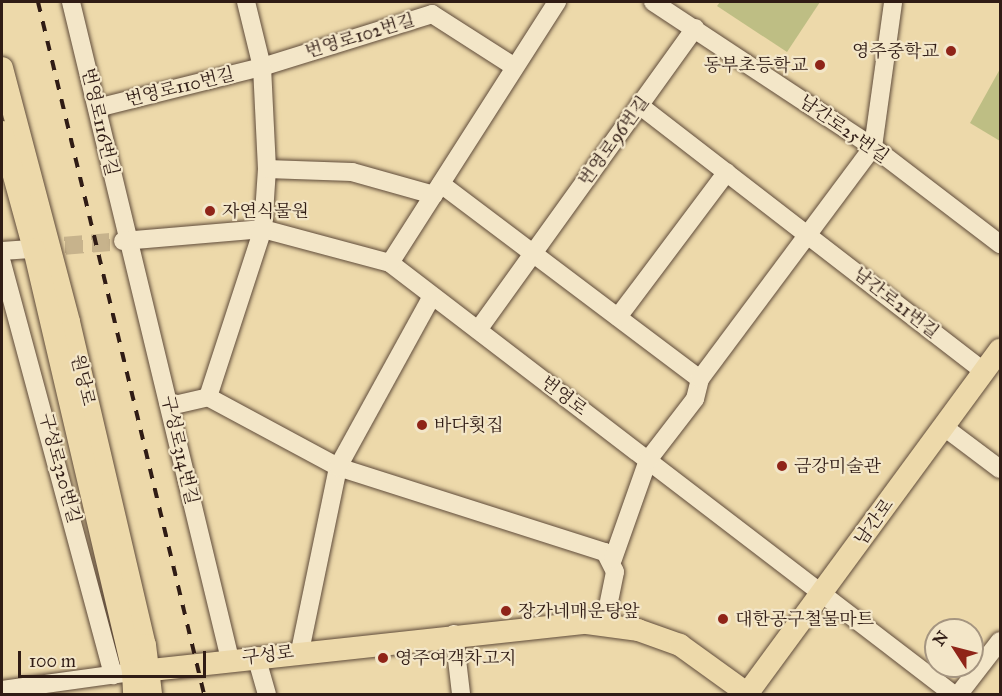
<!DOCTYPE html>
<html>
<head>
<meta charset="utf-8">
<style>
  body { margin:0 }
  #map { position:relative; width:1002px; height:696px; overflow:hidden; background:#edd9aa; font-family:"IM FELL Great Primer","Noto Serif KR",serif }
  div>[style] { position:absolute }
  .green>* { inset:0; background:#bebe84 }
  .minor-tunnel>* { height:18px; margin-top:-9px; transform-origin:0; background:repeating-linear-gradient(90deg,#c7b38c 0 18px,transparent 0 27px) }
  .roads { filter:drop-shadow(0 0 2px #5f4b3a) drop-shadow(0 0 2px #5f4b3a) }
  .minor>* { height:18px; margin:-9px; padding:0 9px; transform-origin:9px; border-radius:9px; background:#f3e6c8 }
  .major>* { height:22px; margin:-11px; padding:0 11px; transform-origin:11px; border-radius:11px; background:#edd9aa }
  .rail>* { height:4px; margin-top:-2px; transform-origin:0; background:repeating-linear-gradient(90deg,#301c15 0 10px,transparent 0 20px) }
  .dots>* { width:16px; height:16px; translate:-50% -50%; box-sizing:border-box; border:3px solid #f3e6c8; border-radius:50% }
  span { translate:-50% -50%; white-space:nowrap; text-align:center; line-height:1.15; -webkit-text-stroke:4.5px #f3e6c8; paint-order:stroke }
  .street-label { font-size:18px; color:#301c15 }
  .poi-label { font-size:18px; color:#301c15 }
  .right { translate:-100% -50%; text-align:right }
  .left { translate:0 -50%; text-align:left }
  .frame { position:absolute; inset:0; border:3px solid #301c15; pointer-events:none }
  .north { position:absolute; left:924px; top:618px; width:60px; height:60px; box-sizing:border-box; background:#f3e6c8; border:2px solid #a59580; border-radius:50%; rotate:306deg; font-size:16px; font-weight:700; line-height:24px; text-align:center; color:#301c15 }
  .north::after { content:''; display:block; margin:auto; width:21px; height:27px; background:#8f2418; clip-path:polygon(50% 0,100% 100%,50% 72%,0 100%) }
  .scale { position:absolute; left:18px; top:651px; width:188px; height:27px; box-sizing:border-box; border:3px solid #301c15; border-top:0; padding-left:8px; font-size:18px; line-height:21px; white-space:nowrap; color:#301c15; -webkit-text-stroke:4px #f3e6c8; paint-order:stroke }
</style>
</head>
<body>
<div id="map">
  <div class="green">
    <i style="clip-path:polygon(720px 2px,820px 2px,787px 52px,717px 6px)"></i>
    <i style="clip-path:polygon(1000px 69px,1000px 141px,970px 123px)"></i>
  </div>
  <div class="minor-tunnel">
    <i style="left:38px;top:248px;width:85px;rotate:-4.7deg"></i>
  </div>
  <div class="roads">
    <div class="minor">
      <i style="left:71px;top:2px;width:676px;rotate:76.4deg"></i>
      <i style="left:653px;top:2px;width:263px;rotate:33.4deg"></i>
      <i style="left:873px;top:147px;width:160px;rotate:37.4deg"></i>
      <i style="left:639px;top:105px;width:437px;rotate:37.7deg"></i>
      <i style="left:97px;top:108px;width:170px;rotate:-14deg"></i>
      <i style="left:262px;top:67px;width:178px;rotate:-17.3deg"></i>
      <i style="left:432px;top:14px;width:98px;rotate:32.6deg"></i>
      <i style="left:267px;top:169px;width:85px;rotate:2deg"></i>
      <i style="left:352px;top:172px;width:85px;rotate:15.7deg"></i>
      <i style="left:441px;top:184px;width:324px;rotate:37deg"></i>
      <i style="left:123px;top:241px;width:141px;rotate:-4.9deg"></i>
      <i style="left:263px;top:229px;width:131px;rotate:15deg"></i>
      <i style="left:390px;top:263px;width:709px;rotate:37.44deg"></i>
      <i style="left:2px;top:251px;width:32px;rotate:-4deg"></i>
      <i style="left:2px;top:263px;width:427px;rotate:74.9deg"></i>
      <i style="left:390px;top:263px;width:310px;rotate:-57.4deg"></i>
      <i style="left:618px;top:317px;width:181px;rotate:-53.1deg"></i>
      <i style="left:478px;top:330px;width:372px;rotate:-54.3deg"></i>
      <i style="left:208px;top:397px;width:177px;rotate:-71.9deg"></i>
      <i style="left:263px;top:229px;width:60px;rotate:-86.2deg"></i>
      <i style="left:267px;top:169px;width:102px;rotate:-92.8deg"></i>
      <i style="left:262px;top:67px;width:67px;rotate:-103.8deg"></i>
      <i style="left:170px;top:406px;width:39px;rotate:-13deg"></i>
      <i style="left:208px;top:397px;width:148px;rotate:28.3deg"></i>
      <i style="left:338px;top:467px;width:280px;rotate:17.7deg"></i>
      <i style="left:605px;top:552px;width:22px;rotate:63deg"></i>
      <i style="left:615px;top:572px;width:55px;rotate:101.5deg"></i>
      <i style="left:944px;top:427px;width:70px;rotate:36.9deg"></i>
      <i style="left:613px;top:559px;width:105px;rotate:-70.5deg"></i>
      <i style="left:648px;top:460px;width:77px;rotate:-52.4deg"></i>
      <i style="left:695px;top:399px;width:21px;rotate:-76deg"></i>
      <i style="left:700px;top:379px;width:289px;rotate:-53.3deg"></i>
      <i style="left:873px;top:147px;width:146px;rotate:-82.1deg"></i>
      <i style="left:454px;top:634px;width:60px;rotate:83.3deg"></i>
      <i style="left:300px;top:651px;width:188px;rotate:-78.3deg"></i>
      <i style="left:338px;top:467px;width:195px;rotate:-61.2deg"></i>
      <i style="left:256px;top:656px;width:40px;rotate:74deg"></i>
      <i style="left:2px;top:690px;width:123px;rotate:-7.9deg"></i>
      <i style="left:959px;top:694px;width:67px;rotate:-52.3deg"></i>
    </div>
    <div class="major">
      <i style="left:2px;top:68px;width:263px;rotate:75.2deg"></i>
      <i style="left:69px;top:322px;width:332px;rotate:76.8deg"></i>
      <i style="left:145px;top:645px;width:49px;rotate:83deg"></i>
      <i style="left:2px;top:132px;width:121px;rotate:74.7deg"></i>
      <i style="left:34px;top:249px;width:434px;rotate:76.8deg"></i>
      <i style="left:133px;top:672px;width:22px;rotate:87deg"></i>
      <i style="left:133px;top:672px;width:457px;rotate:-6.2deg"></i>
      <i style="left:587px;top:623px;width:51px;rotate:7.8deg"></i>
      <i style="left:638px;top:630px;width:45px;rotate:19.7deg"></i>
      <i style="left:680px;top:645px;width:84px;rotate:35.8deg"></i>
      <i style="left:747px;top:694px;width:427px;rotate:-53.7deg"></i>
    </div>
  </div>
  <div class="rail">
    <i style="left:38px;top:2px;width:712px;rotate:76.51deg"></i>
  </div>
  <div class="dots">
    <i style="left:951px;top:51px;background:#8f2418"></i>
    <i style="left:820px;top:65px;background:#8f2418"></i>
    <i style="left:210px;top:211px;background:#8f2418"></i>
    <i style="left:422px;top:425px;background:#8f2418"></i>
    <i style="left:782px;top:466px;background:#8f2418"></i>
    <i style="left:506px;top:611px;background:#8f2418"></i>
    <i style="left:723px;top:619px;background:#8f2418"></i>
    <i style="left:383px;top:658px;background:#8f2418"></i>
  </div>
  <div class="street-label">
    <span style="left:360px;top:36px;rotate:-17deg">번영로102번길</span>
    <span style="left:180px;top:87px;rotate:-14deg">번영로110번길</span>
    <span style="left:100px;top:122px;rotate:77deg">번영로116번길</span>
    <span style="left:844px;top:129px;rotate:35deg">남간로25번길</span>
    <span style="left:614px;top:141px;rotate:-54deg">번영로96번길</span>
    <span style="left:896px;top:303px;rotate:38deg">남간로21번길</span>
    <span style="left:83px;top:380px;rotate:77deg">원당로</span>
    <span style="left:564px;top:396px;rotate:37deg">번영로</span>
    <span style="left:180px;top:450px;rotate:77deg">구성로314번길</span>
    <span style="left:60px;top:468px;rotate:75deg">구성로320번길</span>
    <span style="left:874px;top:522px;rotate:-54deg">남간로</span>
    <span style="left:268px;top:655px;rotate:-7deg">구성로</span>
  </div>
  <div class="poi-label">
    <span class="right" style="left:939px;top:51px">영주중학교</span>
    <span class="right" style="left:808px;top:65px">동부초등학교</span>
    <span class="left" style="left:222px;top:211px">자연식물원</span>
    <span class="left" style="left:434px;top:425px">바다횟집</span>
    <span class="left" style="left:794px;top:466px">금강미술관</span>
    <span class="left" style="left:518px;top:611px">장가네매운탕앞</span>
    <span class="left" style="left:735px;top:619px">대한공구철물마트</span>
    <span class="left" style="left:395px;top:658px">영주여객차고지</span>
  </div>
  <div class="frame"></div>
  <div class="north">N</div>
  <div class="scale">100 m</div>
</div>
</body>
</html>
